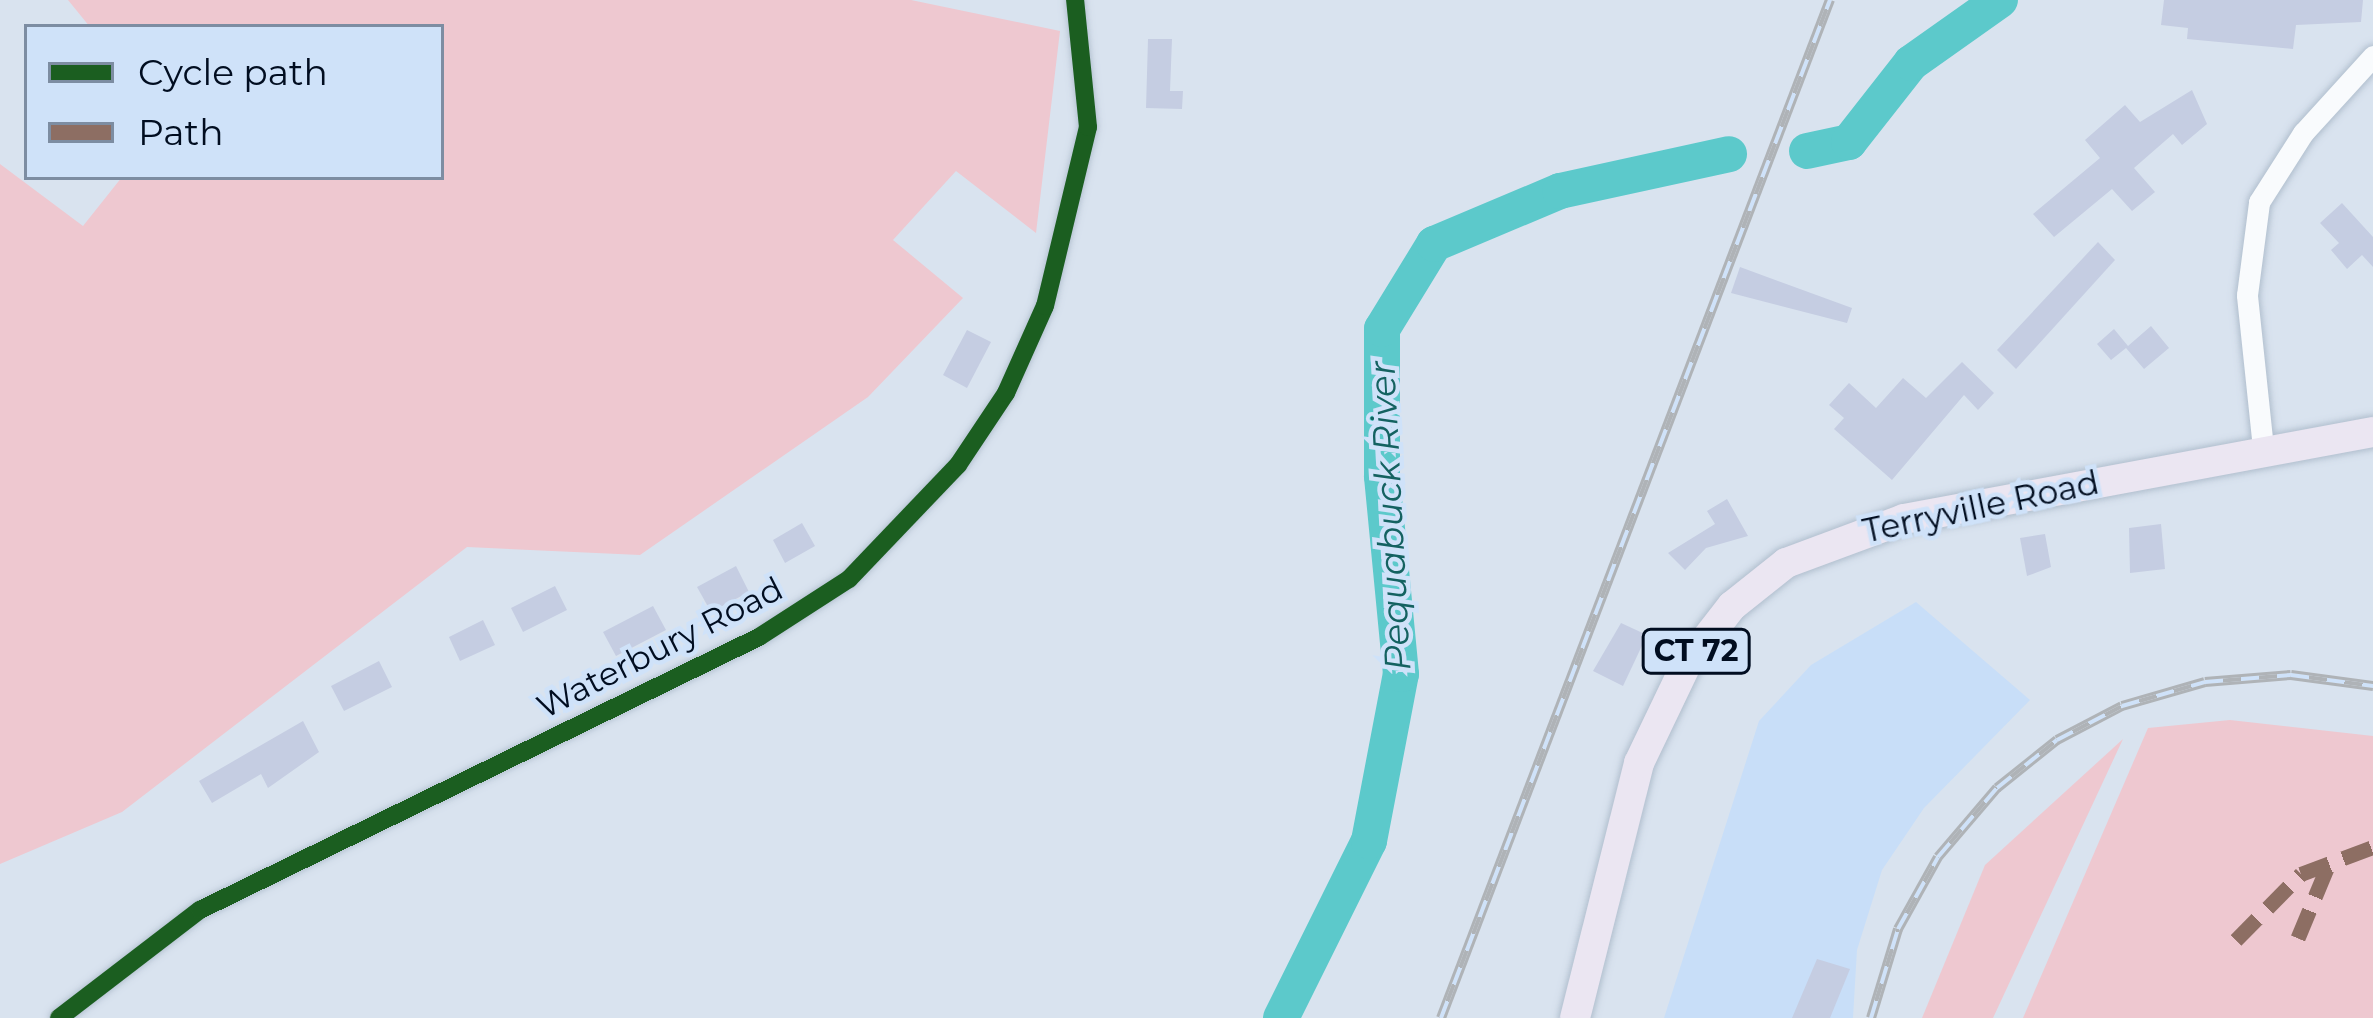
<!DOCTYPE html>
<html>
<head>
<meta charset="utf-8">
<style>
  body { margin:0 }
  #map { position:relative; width:2373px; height:1018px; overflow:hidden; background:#d9e3ef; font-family:Montserrat,sans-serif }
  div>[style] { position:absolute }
  .built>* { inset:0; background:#c8def8 }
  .green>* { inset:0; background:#eec8d0 }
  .river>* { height:36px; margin:-18px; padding:0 18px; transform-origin:18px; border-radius:18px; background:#5cc9cb }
  .building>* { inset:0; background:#c5cde2 }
  .roads { filter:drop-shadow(0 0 3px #b1bfce) drop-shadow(0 0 3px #b1bfce) }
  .street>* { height:16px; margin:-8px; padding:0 8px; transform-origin:8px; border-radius:8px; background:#f9fbfd }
  .secondary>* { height:21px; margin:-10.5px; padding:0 10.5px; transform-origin:10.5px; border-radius:10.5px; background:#f9fbfd }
  .highway>* { height:30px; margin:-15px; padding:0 15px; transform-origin:15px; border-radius:15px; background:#ebe6f2 }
  .rail>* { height:10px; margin-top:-5px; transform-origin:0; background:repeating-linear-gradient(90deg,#cfe2f9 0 18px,#afb3b7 0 36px); box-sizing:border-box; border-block:3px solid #afb3b7 }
  .quiet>* { height:15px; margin-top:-7.5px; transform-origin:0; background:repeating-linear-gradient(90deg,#8d6e63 0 30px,transparent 0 45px) }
  .cycleway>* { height:18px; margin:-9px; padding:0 9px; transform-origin:9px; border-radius:9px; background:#1b5e20 }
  span { translate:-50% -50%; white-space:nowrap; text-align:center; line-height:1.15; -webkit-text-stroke:9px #cfe2f9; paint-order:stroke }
  .shield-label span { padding:3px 9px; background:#cfe2f9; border:3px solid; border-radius:9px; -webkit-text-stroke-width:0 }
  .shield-label { font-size:30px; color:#010d20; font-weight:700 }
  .street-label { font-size:33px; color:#010d20 }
  .water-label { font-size:36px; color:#146261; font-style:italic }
  .legend { position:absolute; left:24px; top:24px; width:420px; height:156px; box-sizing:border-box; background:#cfe2f9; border:3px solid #7d8da2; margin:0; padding:15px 21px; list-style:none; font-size:36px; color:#010d20 }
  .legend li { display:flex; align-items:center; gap:24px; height:60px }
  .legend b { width:60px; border:3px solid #7d8da2 }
</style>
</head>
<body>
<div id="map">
  <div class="built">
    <i style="clip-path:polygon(1916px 602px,2030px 700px,1924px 808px,1882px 870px,1857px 950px,1853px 1018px,1664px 1018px,1759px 721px,1811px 665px)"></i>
  </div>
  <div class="green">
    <i style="clip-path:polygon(68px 0,911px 0,1060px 31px,1036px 233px,956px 171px,893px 240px,963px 298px,868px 397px,640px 555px,467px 547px,122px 812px,0 864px,0 164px,83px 226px,122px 177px,441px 177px,441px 27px,90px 27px)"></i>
    <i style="clip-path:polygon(2230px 720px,2373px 736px,2373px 1018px,2023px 1018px,2148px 728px)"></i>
    <i style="clip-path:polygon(2123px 739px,1993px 1018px,1922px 1018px,1985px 865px)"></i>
  </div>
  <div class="river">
    <i style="left:1807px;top:151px;width:43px;rotate:-12.1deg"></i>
    <i style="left:1849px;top:142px;width:100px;rotate:-51.9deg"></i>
    <i style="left:1911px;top:63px;width:109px;rotate:-35.3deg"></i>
    <i style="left:1281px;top:1018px;width:198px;rotate:-63.6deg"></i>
    <i style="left:1369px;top:841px;width:170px;rotate:-79.2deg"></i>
    <i style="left:1401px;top:674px;width:199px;rotate:-95.5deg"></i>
    <i style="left:1382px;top:476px;width:147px;rotate:-90deg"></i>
    <i style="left:1382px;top:329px;width:100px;rotate:-58.5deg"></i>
    <i style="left:1434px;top:244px;width:137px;rotate:-22.8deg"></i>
    <i style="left:1560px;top:191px;width:173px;rotate:-12.3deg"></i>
  </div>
  <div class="building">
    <i style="clip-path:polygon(2164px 0,2363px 0,2361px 22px,2296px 25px,2293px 49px,2187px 39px,2188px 28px,2161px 25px)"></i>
    <i style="clip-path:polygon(1148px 39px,1172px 39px,1170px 91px,1183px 91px,1182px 109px,1146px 108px)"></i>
    <i style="clip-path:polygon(2192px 90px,2207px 124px,2182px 145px,2173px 134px,2134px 168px,2155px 192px,2132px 211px,2112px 189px,2054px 237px,2033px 214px,2100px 158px,2085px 140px,2125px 105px,2140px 122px)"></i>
    <i style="clip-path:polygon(2342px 203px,2373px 237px,2373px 267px,2362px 255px,2347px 269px,2331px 250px,2339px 243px,2320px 223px)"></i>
    <i style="clip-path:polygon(2098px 242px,2115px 260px,2016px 369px,1997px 350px)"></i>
    <i style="clip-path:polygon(1740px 267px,1852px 308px,1847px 323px,1731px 293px)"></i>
    <i style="clip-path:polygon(2151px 326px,2169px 348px,2144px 369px,2126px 348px,2111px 360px,2097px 344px,2114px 329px,2128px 346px)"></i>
    <i style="clip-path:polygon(967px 330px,991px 342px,967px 388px,943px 375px)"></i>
    <i style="clip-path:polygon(1962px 362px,1994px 393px,1978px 410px,1964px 395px,1892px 480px,1834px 429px,1844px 418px,1829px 405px,1849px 383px,1876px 408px,1903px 378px,1926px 398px)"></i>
    <i style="clip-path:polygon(1727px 499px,1748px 536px,1706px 548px,1685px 570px,1668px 553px,1715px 524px,1707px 511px)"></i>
    <i style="clip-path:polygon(802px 523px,815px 546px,785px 563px,773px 540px)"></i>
    <i style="clip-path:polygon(2161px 524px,2165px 569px,2130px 573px,2129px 528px)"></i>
    <i style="clip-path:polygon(2045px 534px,2051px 567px,2027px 576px,2020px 538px)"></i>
    <i style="clip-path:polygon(736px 566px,749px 592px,711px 612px,697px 587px)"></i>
    <i style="clip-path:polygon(555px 586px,567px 610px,523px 632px,511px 608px)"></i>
    <i style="clip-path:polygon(653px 606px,666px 630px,616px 656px,603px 632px)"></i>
    <i style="clip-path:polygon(483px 620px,495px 645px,460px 661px,449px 637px)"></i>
    <i style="clip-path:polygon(1621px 623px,1647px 635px,1623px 686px,1593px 671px)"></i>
    <i style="clip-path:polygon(379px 661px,392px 687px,344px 711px,331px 686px)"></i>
    <i style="clip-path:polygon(303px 721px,319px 752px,268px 788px,261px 774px,212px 803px,199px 781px)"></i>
    <i style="clip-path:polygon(1817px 959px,1850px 969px,1830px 1018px,1792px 1018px)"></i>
  </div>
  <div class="roads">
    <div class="street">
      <i style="left:59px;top:1018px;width:178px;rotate:-37.5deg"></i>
      <i style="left:200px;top:910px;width:622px;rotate:-26.03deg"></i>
      <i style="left:759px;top:637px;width:107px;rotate:-32.8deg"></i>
      <i style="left:849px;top:579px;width:158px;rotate:-46.3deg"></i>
      <i style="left:958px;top:465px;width:87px;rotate:-56.3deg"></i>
      <i style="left:1006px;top:393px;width:95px;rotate:-65.9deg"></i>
      <i style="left:1045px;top:306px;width:184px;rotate:-76.5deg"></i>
      <i style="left:1088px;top:127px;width:128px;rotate:-95.8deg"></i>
    </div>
    <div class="secondary">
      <i style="left:2263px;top:448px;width:154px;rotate:-96deg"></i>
      <i style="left:2247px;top:295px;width:94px;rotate:-82.6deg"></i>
      <i style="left:2259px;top:202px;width:82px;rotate:-57.5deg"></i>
      <i style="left:2303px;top:133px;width:104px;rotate:-47.7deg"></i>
    </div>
    <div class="highway">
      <i style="left:1575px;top:1018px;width:263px;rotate:-75.9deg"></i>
      <i style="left:1639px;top:763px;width:109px;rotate:-64.4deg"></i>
      <i style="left:1686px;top:665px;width:75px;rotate:-52.1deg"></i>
      <i style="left:1732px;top:606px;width:69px;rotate:-38.5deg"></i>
      <i style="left:1786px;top:563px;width:126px;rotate:-20.4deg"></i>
      <i style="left:1904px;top:519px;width:477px;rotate:-10.5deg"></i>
    </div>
  </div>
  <div class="rail">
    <i style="left:1441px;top:1018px;width:1090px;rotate:-69.09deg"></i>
    <i style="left:1871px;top:1018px;width:93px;rotate:-73.1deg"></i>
    <i style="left:1898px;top:929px;width:82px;rotate:-60.9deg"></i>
    <i style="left:1938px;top:857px;width:91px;rotate:-49.5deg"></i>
    <i style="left:1997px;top:788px;width:77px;rotate:-38.7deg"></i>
    <i style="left:2057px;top:740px;width:73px;rotate:-27.6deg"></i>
    <i style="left:2122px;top:706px;width:86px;rotate:-16.1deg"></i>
    <i style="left:2205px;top:682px;width:86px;rotate:-4.7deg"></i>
    <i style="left:2291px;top:675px;width:83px;rotate:7.6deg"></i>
  </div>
  <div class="quiet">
    <i style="left:2298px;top:938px;width:83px;rotate:-67.4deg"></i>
    <i style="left:2236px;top:940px;width:93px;rotate:-45.4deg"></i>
    <i style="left:2301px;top:874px;width:77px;rotate:-20.6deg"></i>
  </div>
  <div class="cycleway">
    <i style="left:59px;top:1018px;width:178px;rotate:-37.5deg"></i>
    <i style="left:200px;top:910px;width:622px;rotate:-26.03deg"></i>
    <i style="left:759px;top:637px;width:107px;rotate:-32.8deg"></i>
    <i style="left:849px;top:579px;width:158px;rotate:-46.3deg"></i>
    <i style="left:958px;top:465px;width:87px;rotate:-56.3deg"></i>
    <i style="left:1006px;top:393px;width:95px;rotate:-65.9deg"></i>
    <i style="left:1045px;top:306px;width:184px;rotate:-76.5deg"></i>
    <i style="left:1088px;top:127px;width:128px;rotate:-95.8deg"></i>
  </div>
  <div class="shield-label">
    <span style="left:1696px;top:651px">CT 72</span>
  </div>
  <div class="street-label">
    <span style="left:1981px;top:507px;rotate:-12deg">Terryville Road</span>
    <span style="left:660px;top:648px;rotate:-27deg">Waterbury Road</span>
  </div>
  <div class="water-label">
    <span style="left:1390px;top:516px;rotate:-93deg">Pequabuck River</span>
  </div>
  <ul class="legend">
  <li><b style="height:15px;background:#1b5e20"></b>Cycle path</li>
  <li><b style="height:15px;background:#8d6e63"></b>Path</li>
  </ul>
</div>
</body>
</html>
